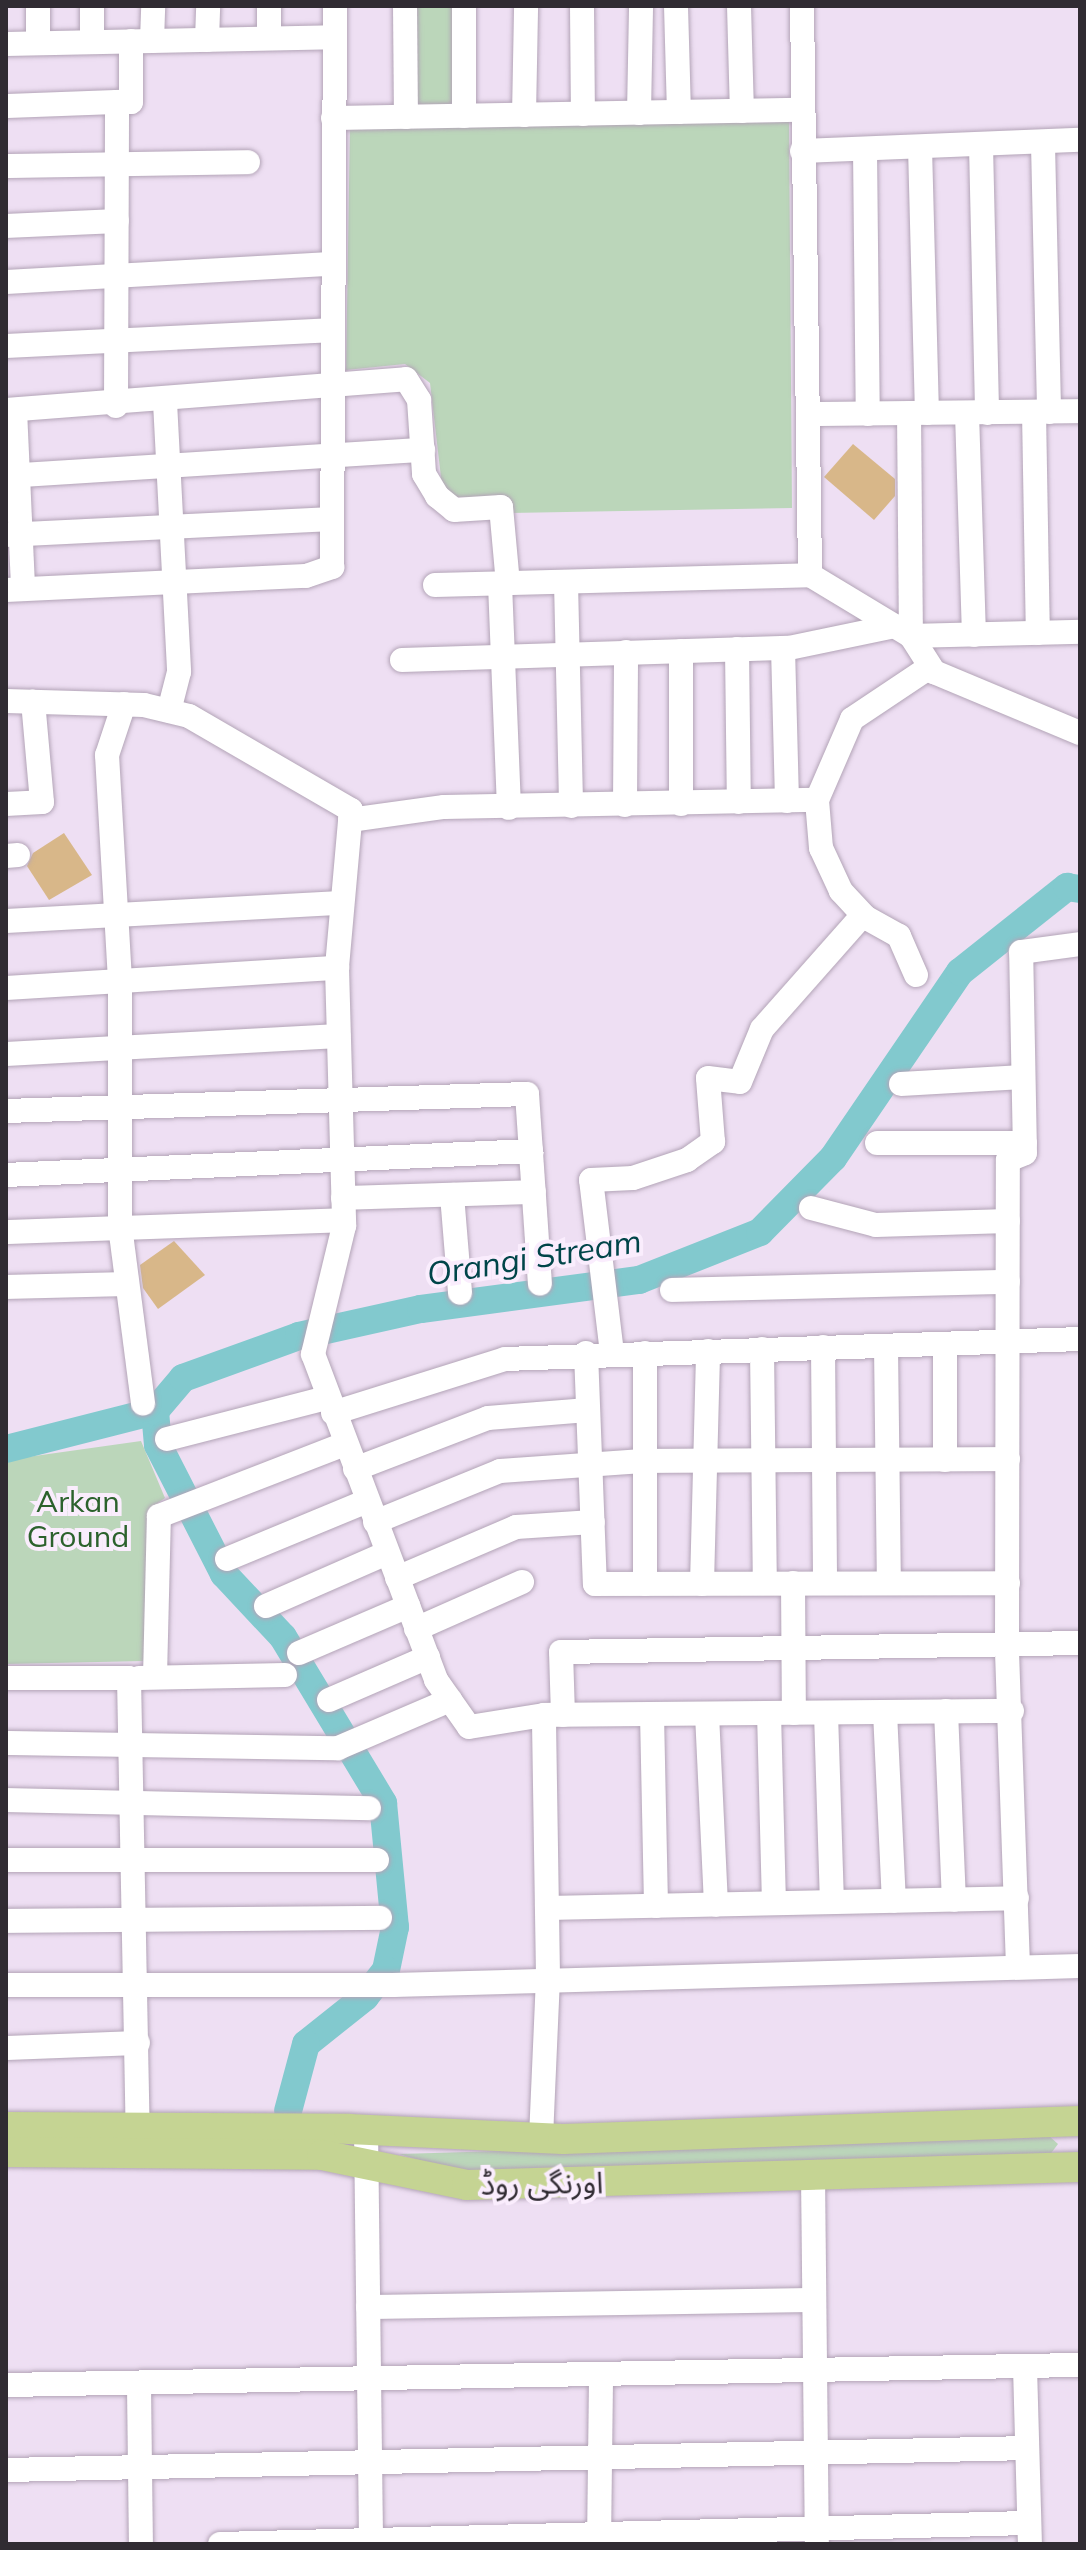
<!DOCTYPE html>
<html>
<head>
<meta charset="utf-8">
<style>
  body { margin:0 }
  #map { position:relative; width:1086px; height:2550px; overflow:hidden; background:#eedff3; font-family:Mulish,"Noto Sans Arabic",sans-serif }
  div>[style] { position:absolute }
  .green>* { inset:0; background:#bbd6ba }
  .river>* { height:28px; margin:-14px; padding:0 14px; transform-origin:14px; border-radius:14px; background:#82c9ce }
  .building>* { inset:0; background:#d8b789 }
  .roads { filter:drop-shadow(0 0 2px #b3a4b7) drop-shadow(0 0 2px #b3a4b7) }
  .minor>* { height:24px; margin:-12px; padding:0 12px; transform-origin:12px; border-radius:12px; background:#fff }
  .major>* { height:30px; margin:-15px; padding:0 15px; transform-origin:15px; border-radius:15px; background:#c5d493 }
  span { translate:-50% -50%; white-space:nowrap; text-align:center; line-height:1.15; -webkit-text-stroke:8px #faedfd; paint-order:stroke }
  .park-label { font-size:30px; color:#2c622d }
  .street-label { font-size:30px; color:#302b32 }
  .water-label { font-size:32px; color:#004549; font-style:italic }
  .frame { position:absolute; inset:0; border:8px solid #302b32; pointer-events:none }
</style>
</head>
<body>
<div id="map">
  <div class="green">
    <i style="clip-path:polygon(405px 6px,464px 6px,464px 116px,406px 117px)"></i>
    <i style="clip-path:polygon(789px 122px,792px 508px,510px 513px,509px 497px,451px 497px,442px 486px,430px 383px,405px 364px,346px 370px,350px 125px)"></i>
    <i style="clip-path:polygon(141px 1441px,165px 1498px,149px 1509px,144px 1661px,6px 1664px,6px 1460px)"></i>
    <i style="clip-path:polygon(1048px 2135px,1058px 2144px,1049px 2156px,460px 2172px,399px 2154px)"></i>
  </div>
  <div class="river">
    <i style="left:155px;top:1411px;width:34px;rotate:85deg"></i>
    <i style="left:158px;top:1445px;width:145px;rotate:62.9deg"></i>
    <i style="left:224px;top:1574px;width:86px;rotate:46.9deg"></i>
    <i style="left:283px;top:1637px;width:194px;rotate:58.9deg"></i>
    <i style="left:383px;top:1803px;width:125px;rotate:84.5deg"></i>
    <i style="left:395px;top:1927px;width:44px;rotate:101.8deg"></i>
    <i style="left:386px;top:1970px;width:34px;rotate:128deg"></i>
    <i style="left:365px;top:1997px;width:75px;rotate:141.5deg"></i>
    <i style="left:306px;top:2044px;width:69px;rotate:105deg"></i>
    <i style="left:6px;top:1449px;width:154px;rotate:-14.3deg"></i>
    <i style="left:155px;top:1411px;width:43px;rotate:-49.7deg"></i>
    <i style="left:183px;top:1378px;width:123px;rotate:-19.9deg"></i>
    <i style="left:299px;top:1336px;width:125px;rotate:-12.5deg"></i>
    <i style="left:421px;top:1309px;width:220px;rotate:-7.6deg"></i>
    <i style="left:639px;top:1280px;width:130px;rotate:-21.6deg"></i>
    <i style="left:760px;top:1232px;width:104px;rotate:-45.4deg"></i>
    <i style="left:833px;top:1158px;width:225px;rotate:-55.7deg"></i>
    <i style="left:960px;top:972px;width:137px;rotate:-38.5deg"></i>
    <i style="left:1067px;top:887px;width:13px;rotate:9deg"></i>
  </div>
  <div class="building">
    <i style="clip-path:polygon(853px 444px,895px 479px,895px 496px,874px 520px,824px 477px)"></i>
    <i style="clip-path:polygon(64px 833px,92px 875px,49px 900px,27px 866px,33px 853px)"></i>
    <i style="clip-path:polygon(174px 1241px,205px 1275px,158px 1309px,143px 1288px,140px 1265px)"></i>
  </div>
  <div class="roads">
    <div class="minor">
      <i style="left:38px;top:6px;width:37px;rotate:90deg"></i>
      <i style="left:405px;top:6px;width:111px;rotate:89.5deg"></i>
      <i style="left:582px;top:6px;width:108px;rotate:89.5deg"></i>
      <i style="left:676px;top:6px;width:106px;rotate:88.4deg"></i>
      <i style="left:739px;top:6px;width:105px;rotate:88.4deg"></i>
      <i style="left:802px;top:6px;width:569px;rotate:89.19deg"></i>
      <i style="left:810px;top:575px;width:118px;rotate:31.1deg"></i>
      <i style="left:911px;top:636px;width:43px;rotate:57.4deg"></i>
      <i style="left:934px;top:672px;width:158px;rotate:22.7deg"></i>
      <i style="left:269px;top:38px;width:32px;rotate:-90deg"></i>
      <i style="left:207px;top:40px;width:34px;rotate:-88deg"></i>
      <i style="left:152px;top:41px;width:35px;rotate:-88deg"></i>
      <i style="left:92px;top:42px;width:36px;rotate:-90deg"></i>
      <i style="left:6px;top:44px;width:328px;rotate:-1.2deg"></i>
      <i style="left:6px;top:106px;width:111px;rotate:-2.1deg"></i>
      <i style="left:639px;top:113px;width:107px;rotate:-88.9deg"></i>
      <i style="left:524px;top:115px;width:109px;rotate:-88.9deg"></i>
      <i style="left:464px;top:116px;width:110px;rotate:-90deg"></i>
      <i style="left:333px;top:118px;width:469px;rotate:-1deg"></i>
      <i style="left:1043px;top:144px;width:268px;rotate:88.7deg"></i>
      <i style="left:981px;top:145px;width:268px;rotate:88.7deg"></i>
      <i style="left:920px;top:147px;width:266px;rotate:88.5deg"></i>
      <i style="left:865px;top:149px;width:265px;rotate:89.4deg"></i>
      <i style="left:802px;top:151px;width:278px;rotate:-2.3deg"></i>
      <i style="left:6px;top:166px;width:242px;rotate:-0.9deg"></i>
      <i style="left:6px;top:226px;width:111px;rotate:-2.6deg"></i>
      <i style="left:6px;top:282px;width:325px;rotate:-3.2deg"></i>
      <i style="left:6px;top:346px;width:324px;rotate:-2.8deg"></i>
      <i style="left:165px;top:402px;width:270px;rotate:87deg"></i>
      <i style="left:179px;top:672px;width:40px;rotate:104.4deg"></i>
      <i style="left:116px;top:406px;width:304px;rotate:-89.8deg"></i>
      <i style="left:117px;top:102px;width:14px"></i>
      <i style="left:131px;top:102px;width:61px;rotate:-90deg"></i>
      <i style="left:6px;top:410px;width:401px;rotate:-4.4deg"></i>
      <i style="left:406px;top:379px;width:25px;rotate:58deg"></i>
      <i style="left:419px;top:400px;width:74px;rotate:86.1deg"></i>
      <i style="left:424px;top:474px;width:26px;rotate:59deg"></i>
      <i style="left:437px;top:496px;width:22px;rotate:39deg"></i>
      <i style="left:454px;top:510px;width:47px;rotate:-3.7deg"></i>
      <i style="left:501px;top:507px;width:77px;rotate:84.8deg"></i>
      <i style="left:15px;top:410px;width:179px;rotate:87.4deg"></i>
      <i style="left:1034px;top:412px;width:221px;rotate:89deg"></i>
      <i style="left:909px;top:413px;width:223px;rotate:89.5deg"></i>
      <i style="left:911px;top:636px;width:169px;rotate:-1.4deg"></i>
      <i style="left:967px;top:413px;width:222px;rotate:88.2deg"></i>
      <i style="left:808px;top:414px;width:272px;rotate:-0.6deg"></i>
      <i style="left:6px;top:476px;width:418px;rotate:-3.6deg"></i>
      <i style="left:6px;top:535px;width:325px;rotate:-2.8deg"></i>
      <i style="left:566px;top:582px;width:224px;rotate:88.7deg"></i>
      <i style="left:500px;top:584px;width:224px;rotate:87.7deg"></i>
      <i style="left:435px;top:585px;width:375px;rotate:-1.5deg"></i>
      <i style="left:6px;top:590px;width:300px;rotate:-2.7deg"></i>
      <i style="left:306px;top:576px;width:28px;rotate:-19deg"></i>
      <i style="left:332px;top:567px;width:561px;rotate:-89.69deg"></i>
      <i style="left:783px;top:648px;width:153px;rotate:88.5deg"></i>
      <i style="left:737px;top:649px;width:153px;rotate:89.3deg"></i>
      <i style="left:402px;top:660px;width:387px;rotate:-1.8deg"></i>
      <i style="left:789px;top:648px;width:108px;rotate:-11.7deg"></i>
      <i style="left:6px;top:701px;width:138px;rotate:1.7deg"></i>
      <i style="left:144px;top:705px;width:46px;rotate:13.7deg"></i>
      <i style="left:189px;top:716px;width:187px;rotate:30.1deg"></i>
      <i style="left:351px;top:810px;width:159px;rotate:95.1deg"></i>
      <i style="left:337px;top:968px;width:258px;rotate:88.4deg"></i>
      <i style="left:344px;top:1226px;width:132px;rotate:103.6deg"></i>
      <i style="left:313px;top:1354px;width:348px;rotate:69.3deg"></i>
      <i style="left:436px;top:1680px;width:57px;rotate:54.9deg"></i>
      <i style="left:469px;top:1727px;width:76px;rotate:-9.1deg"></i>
      <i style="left:544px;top:1715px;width:468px;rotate:-0.5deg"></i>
      <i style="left:124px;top:704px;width:54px;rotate:108.4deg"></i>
      <i style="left:107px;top:755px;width:225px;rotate:86.7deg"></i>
      <i style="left:120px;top:980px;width:246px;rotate:90deg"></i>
      <i style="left:120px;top:1226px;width:179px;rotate:82.6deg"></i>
      <i style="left:6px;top:804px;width:36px;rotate:-3deg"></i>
      <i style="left:42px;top:802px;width:101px;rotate:-95.1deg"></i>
      <i style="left:681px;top:804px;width:153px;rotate:-90deg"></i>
      <i style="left:625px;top:805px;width:153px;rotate:-89.6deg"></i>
      <i style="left:350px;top:820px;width:95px;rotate:-7.9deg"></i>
      <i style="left:444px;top:807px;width:373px;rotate:-1.1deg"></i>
      <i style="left:6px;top:856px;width:12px;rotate:-5deg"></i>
      <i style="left:6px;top:921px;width:335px;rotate:-3.1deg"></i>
      <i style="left:916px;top:975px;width:43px;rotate:-113.6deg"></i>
      <i style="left:899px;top:936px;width:38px;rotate:-151deg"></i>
      <i style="left:866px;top:918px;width:37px;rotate:-133deg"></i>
      <i style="left:841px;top:891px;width:47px;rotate:-114.9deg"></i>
      <i style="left:821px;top:848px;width:48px;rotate:-94.8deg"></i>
      <i style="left:817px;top:800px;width:88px;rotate:-66.6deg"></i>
      <i style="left:852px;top:719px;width:94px;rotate:-33.7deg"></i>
      <i style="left:6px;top:988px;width:332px;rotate:-3.5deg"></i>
      <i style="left:6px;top:1054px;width:333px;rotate:-3.1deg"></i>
      <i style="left:901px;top:1084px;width:122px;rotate:-3.3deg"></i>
      <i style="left:6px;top:1111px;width:521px;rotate:-1.87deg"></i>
      <i style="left:527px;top:1094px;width:190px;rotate:86.1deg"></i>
      <i style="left:877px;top:1143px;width:148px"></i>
      <i style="left:6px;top:1175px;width:526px;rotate:-2.62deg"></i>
      <i style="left:452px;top:1195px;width:98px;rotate:85.3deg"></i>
      <i style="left:343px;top:1198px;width:191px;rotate:-1.8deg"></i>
      <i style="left:811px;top:1208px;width:67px;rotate:14.7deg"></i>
      <i style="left:876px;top:1225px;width:132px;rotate:-1.7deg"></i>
      <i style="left:6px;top:1232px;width:338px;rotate:-2deg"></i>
      <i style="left:6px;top:1287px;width:120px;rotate:-1.4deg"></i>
      <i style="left:672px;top:1290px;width:336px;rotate:-1.4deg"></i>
      <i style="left:945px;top:1344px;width:116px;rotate:90deg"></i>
      <i style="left:886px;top:1346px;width:237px;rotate:89.3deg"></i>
      <i style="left:823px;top:1347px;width:236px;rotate:89.5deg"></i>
      <i style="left:762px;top:1349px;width:234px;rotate:89.3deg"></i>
      <i style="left:586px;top:1353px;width:231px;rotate:87.8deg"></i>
      <i style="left:595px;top:1584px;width:413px;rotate:-0.1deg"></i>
      <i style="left:612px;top:1353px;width:174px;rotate:-96.9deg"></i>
      <i style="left:591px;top:1180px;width:42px;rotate:-2.7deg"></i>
      <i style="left:633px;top:1178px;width:57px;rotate:-18.4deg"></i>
      <i style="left:687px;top:1160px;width:32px;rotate:-35deg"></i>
      <i style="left:713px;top:1142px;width:64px;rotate:-94.5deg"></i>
      <i style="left:708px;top:1078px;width:32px;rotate:7deg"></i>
      <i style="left:740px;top:1082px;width:57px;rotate:-67.5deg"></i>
      <i style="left:762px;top:1029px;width:152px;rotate:-48.5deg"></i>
      <i style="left:645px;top:1353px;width:231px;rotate:90deg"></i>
      <i style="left:333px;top:1413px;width:180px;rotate:-17.4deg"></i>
      <i style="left:505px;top:1359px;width:575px;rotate:-1.99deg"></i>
      <i style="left:167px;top:1439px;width:165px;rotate:-14.4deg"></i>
      <i style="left:355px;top:1469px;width:142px;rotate:-21deg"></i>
      <i style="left:488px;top:1418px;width:100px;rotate:-4.6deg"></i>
      <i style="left:375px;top:1522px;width:135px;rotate:-22.2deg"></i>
      <i style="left:500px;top:1471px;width:143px;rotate:-4deg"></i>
      <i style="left:643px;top:1461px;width:365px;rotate:-0.3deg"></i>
      <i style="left:227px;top:1559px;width:152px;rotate:-22.5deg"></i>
      <i style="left:397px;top:1578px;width:129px;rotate:-23.2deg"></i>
      <i style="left:516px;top:1527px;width:77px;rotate:-3.7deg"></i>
      <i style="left:793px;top:1583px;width:130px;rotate:89.6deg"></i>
      <i style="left:702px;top:1584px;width:233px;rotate:-88.5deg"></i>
      <i style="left:266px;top:1606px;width:132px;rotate:-23.7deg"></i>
      <i style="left:416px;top:1629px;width:116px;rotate:-23.9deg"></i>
      <i style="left:299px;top:1653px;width:119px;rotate:-23.3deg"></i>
      <i style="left:155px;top:1677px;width:161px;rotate:-88.6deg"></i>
      <i style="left:159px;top:1516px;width:199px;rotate:-21.2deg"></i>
      <i style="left:6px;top:1678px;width:123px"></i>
      <i style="left:129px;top:1678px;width:450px;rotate:88.9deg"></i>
      <i style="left:139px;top:1678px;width:146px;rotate:-1.2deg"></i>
      <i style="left:329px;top:1700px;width:108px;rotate:-23.5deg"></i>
      <i style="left:946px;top:1711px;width:189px;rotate:87.6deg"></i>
      <i style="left:885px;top:1712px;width:189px;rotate:87.3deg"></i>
      <i style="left:769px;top:1713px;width:190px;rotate:88.5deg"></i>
      <i style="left:826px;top:1713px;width:189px;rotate:88.2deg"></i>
      <i style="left:652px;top:1714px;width:192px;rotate:88.8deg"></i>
      <i style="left:707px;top:1714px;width:191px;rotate:87.3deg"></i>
      <i style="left:563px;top:1715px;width:63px;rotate:-91.8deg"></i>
      <i style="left:561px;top:1652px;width:519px;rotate:-0.99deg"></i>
      <i style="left:6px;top:1743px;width:332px;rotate:0.9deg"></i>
      <i style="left:338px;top:1748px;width:122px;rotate:-23.2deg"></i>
      <i style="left:6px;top:1800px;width:363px;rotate:1.3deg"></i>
      <i style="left:6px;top:1860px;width:371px"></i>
      <i style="left:547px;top:1908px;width:470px;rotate:-1.2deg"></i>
      <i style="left:6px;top:1921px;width:374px;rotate:-0.5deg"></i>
      <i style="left:1018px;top:1967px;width:323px;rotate:-92deg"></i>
      <i style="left:1007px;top:1644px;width:484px;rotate:-89.9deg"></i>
      <i style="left:1008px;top:1160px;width:18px;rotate:-22deg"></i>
      <i style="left:1025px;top:1153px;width:201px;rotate:-91.1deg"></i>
      <i style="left:1021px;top:952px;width:60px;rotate:-7.7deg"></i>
      <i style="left:6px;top:1985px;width:387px"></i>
      <i style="left:393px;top:1985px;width:687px;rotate:-1.58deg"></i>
      <i style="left:6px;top:2048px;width:132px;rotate:-2.2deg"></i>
      <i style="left:366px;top:2129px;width:415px;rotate:89.3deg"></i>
      <i style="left:541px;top:2138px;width:162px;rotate:-87.5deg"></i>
      <i style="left:548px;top:1976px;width:261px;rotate:-90.9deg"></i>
      <i style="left:813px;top:2174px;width:370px;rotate:89.4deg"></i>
      <i style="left:368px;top:2307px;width:446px;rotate:-0.9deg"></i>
      <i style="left:1025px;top:2367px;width:177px;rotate:88.4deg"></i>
      <i style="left:6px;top:2385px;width:1074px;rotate:-1.07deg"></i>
      <i style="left:139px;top:2386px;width:158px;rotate:89.3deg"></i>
      <i style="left:6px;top:2470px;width:1021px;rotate:-1.23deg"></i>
      <i style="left:220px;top:2544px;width:809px;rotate:-1.49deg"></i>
      <i style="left:599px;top:2544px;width:167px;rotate:-89.3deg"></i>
    </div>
    <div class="major">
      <i style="left:6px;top:2127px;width:343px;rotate:0.3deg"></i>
      <i style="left:349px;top:2129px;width:214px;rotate:2.7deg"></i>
      <i style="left:563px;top:2139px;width:517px;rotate:-1.99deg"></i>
      <i style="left:6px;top:2152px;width:316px;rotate:0.5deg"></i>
      <i style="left:322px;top:2155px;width:148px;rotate:11.7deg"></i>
      <i style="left:467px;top:2185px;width:613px;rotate:-1.68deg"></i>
    </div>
  </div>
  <div class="park-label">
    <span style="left:78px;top:1518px">Arkan<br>Ground</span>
  </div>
  <div class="street-label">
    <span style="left:542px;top:2183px;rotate:-1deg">اورنگی روڈ</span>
  </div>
  <div class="water-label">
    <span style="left:534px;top:1257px;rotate:-9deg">Orangi Stream</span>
  </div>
  <div class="frame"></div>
</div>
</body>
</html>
